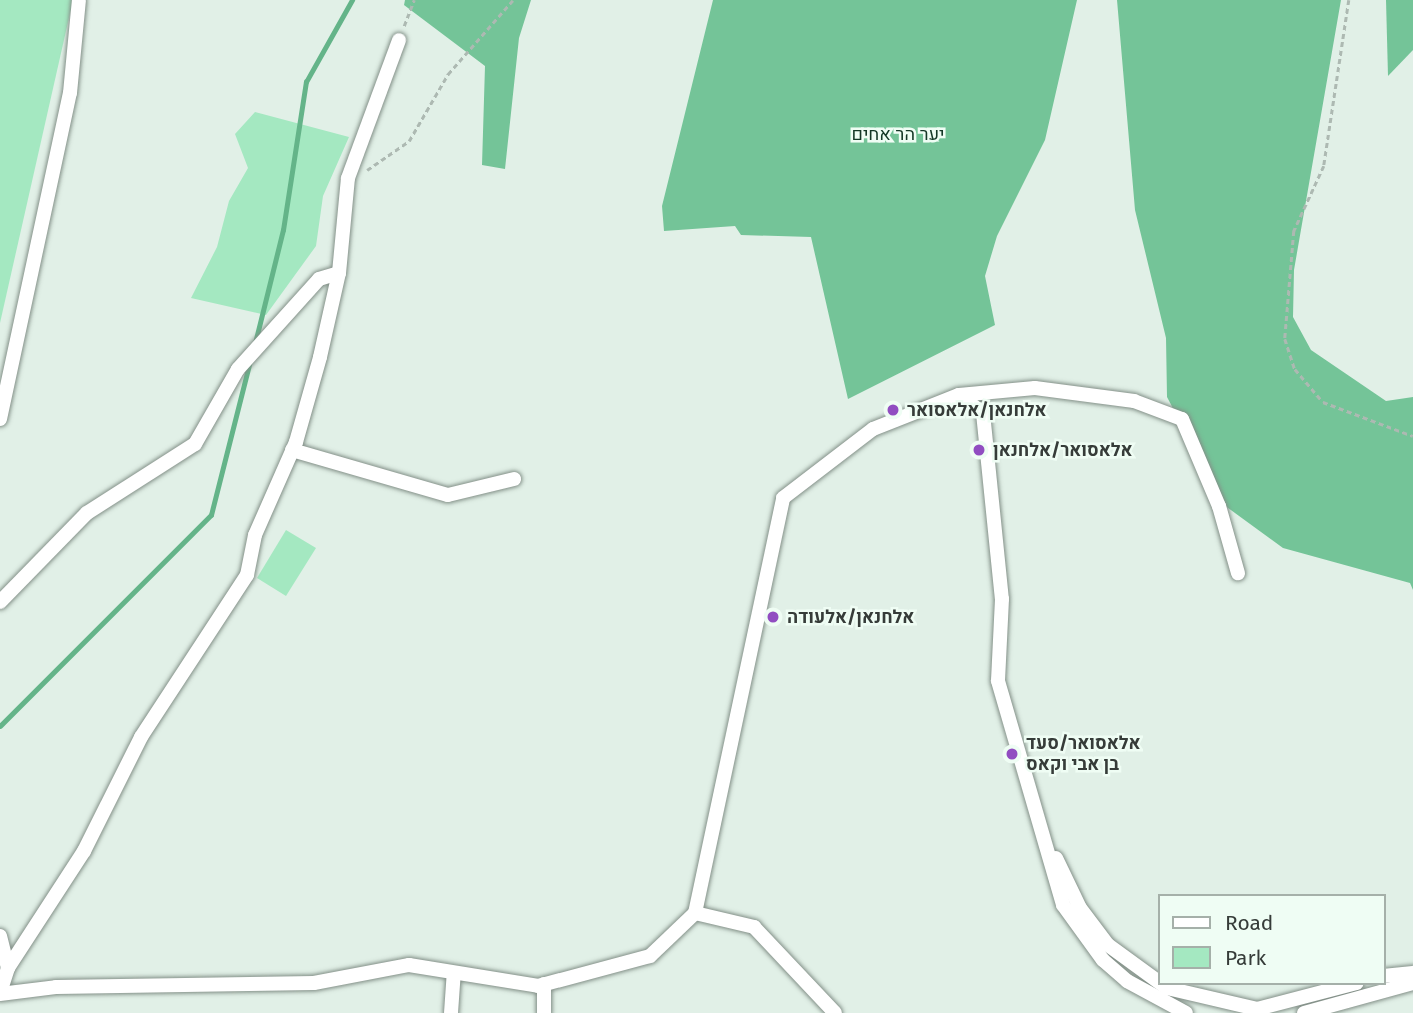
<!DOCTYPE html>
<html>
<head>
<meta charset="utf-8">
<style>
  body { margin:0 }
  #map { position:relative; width:1413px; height:1013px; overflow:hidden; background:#e1f0e7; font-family:"Fira Sans",Heebo,sans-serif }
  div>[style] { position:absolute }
  .green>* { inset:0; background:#a4e8c1 }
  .forest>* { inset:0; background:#74c498 }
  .stream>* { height:4.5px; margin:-2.25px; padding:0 2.25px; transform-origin:2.25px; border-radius:2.25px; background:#64b489 }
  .path>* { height:2.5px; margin-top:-1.25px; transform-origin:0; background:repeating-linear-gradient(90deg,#adb9b2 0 5px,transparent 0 8.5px) }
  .roads { filter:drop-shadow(0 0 2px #839088) drop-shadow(0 0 2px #839088) }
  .street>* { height:14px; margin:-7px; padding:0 7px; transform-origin:7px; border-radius:7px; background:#fff }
  .dots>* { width:19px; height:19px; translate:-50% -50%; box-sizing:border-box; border:4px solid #effdf4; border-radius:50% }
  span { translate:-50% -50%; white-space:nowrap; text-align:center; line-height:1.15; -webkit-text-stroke:5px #effdf4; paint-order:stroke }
  .park-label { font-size:18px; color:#143826 }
  .poi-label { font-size:18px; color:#363c39; font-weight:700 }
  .left { translate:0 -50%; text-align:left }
  .legend { position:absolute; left:1158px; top:894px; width:228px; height:91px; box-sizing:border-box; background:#effdf4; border:2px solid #a5b0a9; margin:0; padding:9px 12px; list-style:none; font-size:21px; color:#363c39 }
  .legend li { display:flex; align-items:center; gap:14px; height:35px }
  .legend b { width:35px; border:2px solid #a5b0a9 }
</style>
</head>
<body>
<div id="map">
  <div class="green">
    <i style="clip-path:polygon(0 0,73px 0,0 323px)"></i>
    <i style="clip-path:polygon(255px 112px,349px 137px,323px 196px,316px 246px,266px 315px,191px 298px,217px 247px,229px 201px,248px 168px,235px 134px)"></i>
    <i style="clip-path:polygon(286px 530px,316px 548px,286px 596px,257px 578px)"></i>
  </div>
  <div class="forest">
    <i style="clip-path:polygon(405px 0,531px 0,519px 38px,505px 169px,482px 165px,485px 66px,404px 5px)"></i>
    <i style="clip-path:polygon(713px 0,1077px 0,1045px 140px,997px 236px,985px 276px,995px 325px,848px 399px,811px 237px,741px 235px,735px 226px,664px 231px,662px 206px)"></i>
    <i style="clip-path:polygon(1117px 0,1341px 0,1294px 270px,1293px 317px,1311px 350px,1386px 401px,1413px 397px,1413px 590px,1410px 583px,1283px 548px,1224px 505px,1167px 397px,1166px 338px,1135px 210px)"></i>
    <i style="clip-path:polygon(1386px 0,1413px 0,1413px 50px,1388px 76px)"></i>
  </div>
  <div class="stream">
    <i style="left:255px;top:343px;width:116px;rotate:-76.1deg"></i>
    <i style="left:283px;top:230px;width:150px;rotate:-81.2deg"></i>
    <i style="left:306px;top:82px;width:94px;rotate:-60.7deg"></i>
    <i style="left:0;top:726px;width:298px;rotate:-45deg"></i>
    <i style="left:211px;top:515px;width:155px;rotate:-75.8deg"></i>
  </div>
  <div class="path">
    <i style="left:1349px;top:0;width:168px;rotate:98.6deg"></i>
    <i style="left:1324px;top:166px;width:72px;rotate:114.8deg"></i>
    <i style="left:1294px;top:231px;width:108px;rotate:94.8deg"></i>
    <i style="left:1285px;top:339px;width:32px;rotate:72deg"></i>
    <i style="left:1295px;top:369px;width:43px;rotate:49.7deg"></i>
    <i style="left:1323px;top:402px;width:96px;rotate:20.7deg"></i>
    <i style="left:404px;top:26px;width:28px;rotate:-69deg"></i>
    <i style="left:367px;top:170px;width:51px;rotate:-34.6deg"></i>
    <i style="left:409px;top:141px;width:78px;rotate:-59.8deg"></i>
    <i style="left:448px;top:74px;width:98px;rotate:-48.7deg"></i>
  </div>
  <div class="roads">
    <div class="street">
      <i style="left:959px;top:395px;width:76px;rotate:-5.3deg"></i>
      <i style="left:1035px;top:388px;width:100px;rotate:7.5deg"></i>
      <i style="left:1134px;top:401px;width:51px;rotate:20.6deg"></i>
      <i style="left:1182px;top:419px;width:95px;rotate:67deg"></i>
      <i style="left:1219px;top:506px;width:70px;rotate:74.2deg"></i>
      <i style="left:0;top:419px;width:333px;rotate:-77.9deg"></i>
      <i style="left:70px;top:93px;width:93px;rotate:-84.5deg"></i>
      <i style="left:292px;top:450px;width:162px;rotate:16.1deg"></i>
      <i style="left:448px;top:495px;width:68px;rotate:-13.6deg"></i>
      <i style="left:0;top:602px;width:124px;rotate:-45.7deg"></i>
      <i style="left:87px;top:513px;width:128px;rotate:-32.6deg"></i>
      <i style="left:195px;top:444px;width:86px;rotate:-60.2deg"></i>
      <i style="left:238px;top:369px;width:121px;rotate:-48deg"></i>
      <i style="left:319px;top:279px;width:21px;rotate:-17deg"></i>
      <i style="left:1056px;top:858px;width:55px;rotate:64.4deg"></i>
      <i style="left:1080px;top:908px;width:46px;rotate:52.9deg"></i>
      <i style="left:1108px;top:945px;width:73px;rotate:36.1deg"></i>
      <i style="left:1167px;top:988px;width:92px;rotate:13.1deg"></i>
      <i style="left:1257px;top:1009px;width:103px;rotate:-14.6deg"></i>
      <i style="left:695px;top:913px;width:61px;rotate:13.3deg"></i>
      <i style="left:754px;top:927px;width:118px;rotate:46.7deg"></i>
      <i style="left:0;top:936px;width:33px;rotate:76deg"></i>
      <i style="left:8px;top:968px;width:26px;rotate:108deg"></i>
      <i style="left:8px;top:968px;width:140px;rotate:-57deg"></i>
      <i style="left:84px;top:851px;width:127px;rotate:-63.4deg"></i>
      <i style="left:141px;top:737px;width:194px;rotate:-56.8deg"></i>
      <i style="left:247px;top:575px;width:41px;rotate:-78.7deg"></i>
      <i style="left:255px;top:535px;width:102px;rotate:-66.2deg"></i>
      <i style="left:296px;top:442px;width:88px;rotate:-74.2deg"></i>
      <i style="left:320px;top:357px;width:86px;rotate:-77.3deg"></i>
      <i style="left:339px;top:273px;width:95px;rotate:-84.6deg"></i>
      <i style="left:348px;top:178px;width:147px;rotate:-69.7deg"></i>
      <i style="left:1383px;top:976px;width:30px;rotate:-6deg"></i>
      <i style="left:0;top:994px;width:56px;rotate:-7.1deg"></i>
      <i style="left:56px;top:987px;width:258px;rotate:-0.9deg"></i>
      <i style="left:314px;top:983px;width:97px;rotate:-10.7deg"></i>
      <i style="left:409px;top:965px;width:131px;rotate:9.2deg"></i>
      <i style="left:538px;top:986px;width:116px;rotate:-15deg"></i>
      <i style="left:650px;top:956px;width:62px;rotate:-43.7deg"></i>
      <i style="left:695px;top:913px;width:424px;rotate:-78deg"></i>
      <i style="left:783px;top:498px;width:113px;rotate:-37.5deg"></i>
      <i style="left:873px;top:429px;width:92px;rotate:-21.6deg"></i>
      <i style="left:959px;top:395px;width:30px;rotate:37deg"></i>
      <i style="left:983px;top:413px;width:187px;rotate:84.2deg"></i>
      <i style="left:1002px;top:599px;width:82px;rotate:92.8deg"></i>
      <i style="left:998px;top:681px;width:233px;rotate:73.8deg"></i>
      <i style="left:1063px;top:905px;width:68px;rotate:54deg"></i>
      <i style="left:1103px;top:960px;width:32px;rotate:41deg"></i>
      <i style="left:1127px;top:981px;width:67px;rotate:28.5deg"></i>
      <i style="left:451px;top:1013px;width:39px;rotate:-86deg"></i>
      <i style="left:544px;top:1013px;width:29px;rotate:-90deg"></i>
      <i style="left:1304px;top:1013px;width:113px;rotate:-15.4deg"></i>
    </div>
  </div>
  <div class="dots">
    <i style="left:893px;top:410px;background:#914dc1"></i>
    <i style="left:979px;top:450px;background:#914dc1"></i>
    <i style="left:773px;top:617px;background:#914dc1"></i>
    <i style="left:1012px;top:754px;background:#914dc1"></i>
  </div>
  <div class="park-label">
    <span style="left:898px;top:134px">יער הר אחים</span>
  </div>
  <div class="poi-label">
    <span class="left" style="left:907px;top:410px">אלחנאן/אלאסואר</span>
    <span class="left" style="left:993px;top:450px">אלאסואר/אלחנאן</span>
    <span class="left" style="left:787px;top:617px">אלחנאן/אלעודה</span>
    <span class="left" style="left:1026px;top:754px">אלאסואר/סעד<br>בן אבי וקאס</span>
  </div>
  <ul class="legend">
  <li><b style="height:9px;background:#fff"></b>Road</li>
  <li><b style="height:19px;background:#a4e8c1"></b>Park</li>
  </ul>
</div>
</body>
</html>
